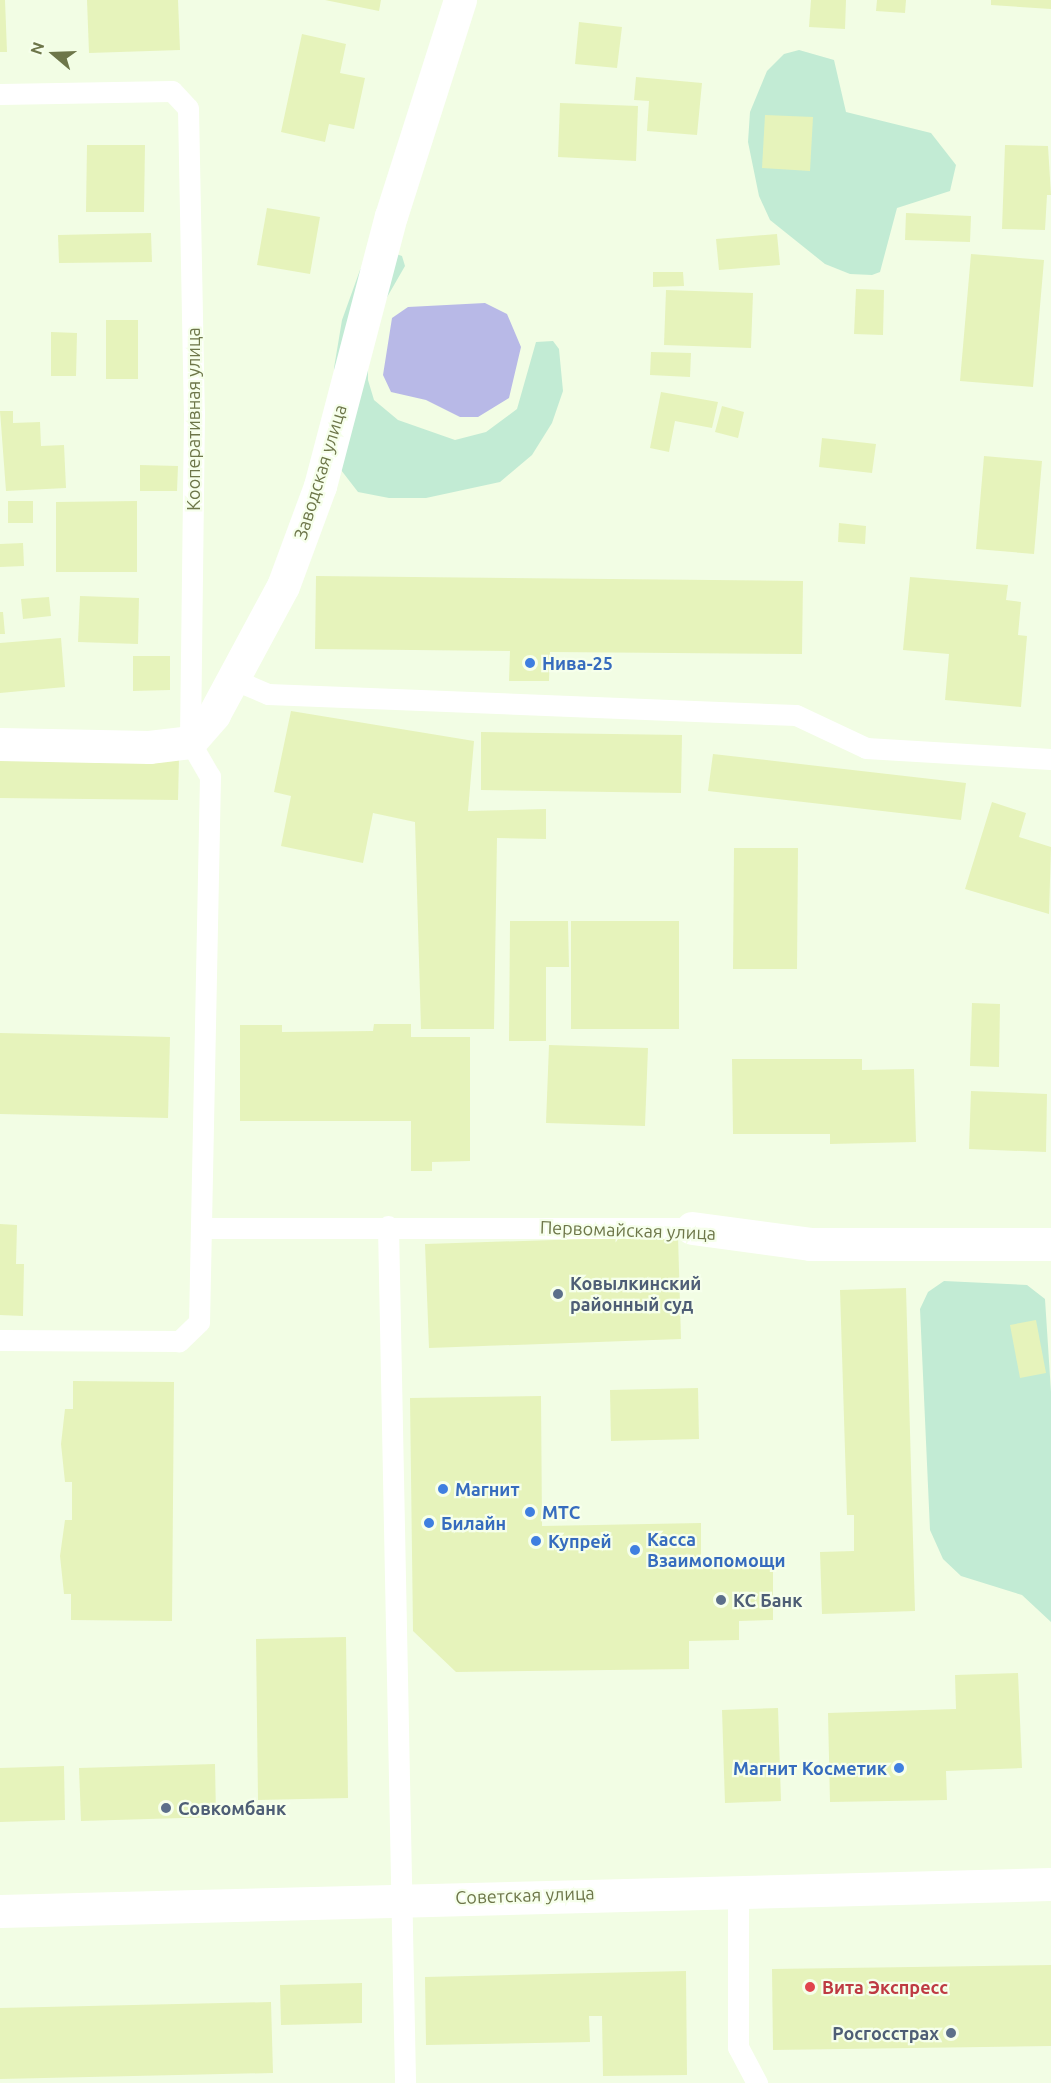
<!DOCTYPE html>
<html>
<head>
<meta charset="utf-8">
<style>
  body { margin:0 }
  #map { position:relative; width:1051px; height:2083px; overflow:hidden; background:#f2fde4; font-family:Ubuntu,sans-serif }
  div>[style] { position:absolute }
  .green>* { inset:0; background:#c2ebd4 }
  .water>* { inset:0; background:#b8b9e7 }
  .building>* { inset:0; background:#e6f3bb }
  .lane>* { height:21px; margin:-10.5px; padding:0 10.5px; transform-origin:10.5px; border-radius:10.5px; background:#fff }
  .street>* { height:33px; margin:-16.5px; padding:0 16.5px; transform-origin:16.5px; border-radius:16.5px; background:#fff }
  .secondary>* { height:33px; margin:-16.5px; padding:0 16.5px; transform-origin:16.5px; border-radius:16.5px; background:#fff }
  .dots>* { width:16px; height:16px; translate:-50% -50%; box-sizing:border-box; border:3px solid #f6ffeb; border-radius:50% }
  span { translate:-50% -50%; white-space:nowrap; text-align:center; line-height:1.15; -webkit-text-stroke:4.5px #f6ffeb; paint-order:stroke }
  .street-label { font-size:18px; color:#6d7649 }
  .shop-label { font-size:18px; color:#366cbe; font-weight:700 }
  .left { translate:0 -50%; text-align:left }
  .right { translate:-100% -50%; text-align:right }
  .service-label { font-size:18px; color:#4e5e75; font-weight:700 }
  .health-label { font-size:18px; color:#be3a42; font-weight:700 }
  .north { position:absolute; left:24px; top:24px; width:60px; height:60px; -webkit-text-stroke:4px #f6ffeb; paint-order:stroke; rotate:289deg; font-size:16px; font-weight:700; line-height:24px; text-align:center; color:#6d7649 }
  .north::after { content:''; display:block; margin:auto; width:21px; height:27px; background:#6d7649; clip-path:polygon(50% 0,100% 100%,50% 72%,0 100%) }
</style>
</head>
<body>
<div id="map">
  <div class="green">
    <i style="clip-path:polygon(799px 50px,834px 60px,846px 112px,931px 133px,956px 165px,950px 191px,897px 208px,880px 272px,872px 275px,850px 274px,825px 264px,770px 220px,759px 196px,748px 142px,750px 112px,767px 71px,784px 54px)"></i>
    <i style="clip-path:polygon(393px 253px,402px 256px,405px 266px,386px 299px,368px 360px,368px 380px,374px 400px,398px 420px,455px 440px,486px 432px,517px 409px,536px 342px,553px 341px,559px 349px,563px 391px,552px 423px,532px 455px,500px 482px,426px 498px,389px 498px,358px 492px,341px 470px,334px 368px,342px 320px,360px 270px,367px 261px)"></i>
    <i style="clip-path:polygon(944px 1281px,1027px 1285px,1045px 1299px,1051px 1392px,1051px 1622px,1022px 1595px,961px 1576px,943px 1559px,930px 1530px,920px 1309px,928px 1292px)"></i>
  </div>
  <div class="water">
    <i style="clip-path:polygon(485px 303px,507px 314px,521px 347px,509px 398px,478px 417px,460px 417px,426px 400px,391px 392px,383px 375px,392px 318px,408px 307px)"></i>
  </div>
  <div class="building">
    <i style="clip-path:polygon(0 0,5px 0,7px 52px,0 52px)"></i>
    <i style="clip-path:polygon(87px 0,178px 0,180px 50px,89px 53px)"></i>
    <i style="clip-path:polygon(325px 0,381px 0,379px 11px)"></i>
    <i style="clip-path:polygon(811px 0,846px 0,845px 29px,809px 27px)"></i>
    <i style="clip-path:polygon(877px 0,906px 0,905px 13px,876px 11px)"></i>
    <i style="clip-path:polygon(991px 0,1051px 0,1051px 9px,991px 5px)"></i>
    <i style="clip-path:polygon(579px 22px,622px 27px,617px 68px,575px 64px)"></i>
    <i style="clip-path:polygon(302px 34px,346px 44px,340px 73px,365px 78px,354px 129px,329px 124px,325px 142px,281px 132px)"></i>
    <i style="clip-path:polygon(636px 77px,702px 83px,697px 135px,647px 131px,649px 101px,634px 100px)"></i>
    <i style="clip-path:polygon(560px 103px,638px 106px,636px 161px,558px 157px)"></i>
    <i style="clip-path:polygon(765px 115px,813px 117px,810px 171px,762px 168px)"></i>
    <i style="clip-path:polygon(87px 145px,145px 145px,144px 212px,86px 212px)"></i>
    <i style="clip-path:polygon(1005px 145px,1048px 146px,1051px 195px,1047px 195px,1045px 230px,1002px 229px)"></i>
    <i style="clip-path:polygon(267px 208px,320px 217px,310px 274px,257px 265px)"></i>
    <i style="clip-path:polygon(906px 213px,971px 216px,970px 242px,905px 240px)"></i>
    <i style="clip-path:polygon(151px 233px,152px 262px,59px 263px,58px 235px)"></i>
    <i style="clip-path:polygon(777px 234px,780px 265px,719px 270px,716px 239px)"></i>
    <i style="clip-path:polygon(971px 254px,1044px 260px,1033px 387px,960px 381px)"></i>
    <i style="clip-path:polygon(653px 272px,683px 272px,684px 286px,653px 287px)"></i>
    <i style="clip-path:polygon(856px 289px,884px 290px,883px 335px,854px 334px)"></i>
    <i style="clip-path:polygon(666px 290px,753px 293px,751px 348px,664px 345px)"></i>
    <i style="clip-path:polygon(106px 320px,138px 320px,138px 379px,106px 379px)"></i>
    <i style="clip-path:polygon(51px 332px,77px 333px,76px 376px,51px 376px)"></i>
    <i style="clip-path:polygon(651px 352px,691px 353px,690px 377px,650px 375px)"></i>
    <i style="clip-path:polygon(661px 392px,718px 402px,712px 428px,675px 421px,669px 452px,650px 448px)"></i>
    <i style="clip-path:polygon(722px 406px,744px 412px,738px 438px,715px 432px)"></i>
    <i style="clip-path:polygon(0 411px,13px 411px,13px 423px,40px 422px,41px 446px,64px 445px,66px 488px,6px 491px)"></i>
    <i style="clip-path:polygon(822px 438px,876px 444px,872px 473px,819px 467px)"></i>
    <i style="clip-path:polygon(984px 456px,1042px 461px,1034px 554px,976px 549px)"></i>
    <i style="clip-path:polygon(140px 465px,178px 466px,177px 491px,140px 491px)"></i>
    <i style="clip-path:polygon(8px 501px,33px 501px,33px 523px,8px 523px)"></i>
    <i style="clip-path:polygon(137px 501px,137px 572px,56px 572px,56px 502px)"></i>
    <i style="clip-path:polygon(839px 523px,866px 526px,865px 544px,838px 542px)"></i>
    <i style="clip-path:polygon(23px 543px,24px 566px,0 567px,0 544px)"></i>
    <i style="clip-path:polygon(316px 576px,803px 581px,802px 654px,550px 652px,549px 681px,509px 681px,510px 651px,315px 649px)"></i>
    <i style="clip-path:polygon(910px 577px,1008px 585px,1006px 600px,1021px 602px,1018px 635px,1027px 636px,1021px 707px,945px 700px,949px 654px,903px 650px)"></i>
    <i style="clip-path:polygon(80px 596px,139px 598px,138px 644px,78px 642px)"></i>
    <i style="clip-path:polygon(49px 597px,51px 616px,23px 619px,21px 599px)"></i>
    <i style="clip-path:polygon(0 612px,3px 612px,5px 634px,0 634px)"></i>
    <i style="clip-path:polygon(61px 638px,65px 687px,0 693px,0 643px)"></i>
    <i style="clip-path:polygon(133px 656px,170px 656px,170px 690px,133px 691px)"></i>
    <i style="clip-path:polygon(291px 711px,474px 741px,468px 811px,546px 809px,546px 839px,497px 838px,494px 1029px,421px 1029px,415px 822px,373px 813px,363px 863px,281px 846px,291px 796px,274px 792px)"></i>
    <i style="clip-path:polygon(481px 732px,682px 735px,681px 793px,481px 790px)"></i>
    <i style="clip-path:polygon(713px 754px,966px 783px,961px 820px,708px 791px)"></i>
    <i style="clip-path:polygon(0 756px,179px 758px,178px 800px,0 798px)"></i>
    <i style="clip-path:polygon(992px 802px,1026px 813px,1019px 837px,1051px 847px,1049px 914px,965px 889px)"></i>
    <i style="clip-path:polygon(734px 848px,798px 848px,797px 969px,733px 969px)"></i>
    <i style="clip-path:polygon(510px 921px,568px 921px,569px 967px,546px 967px,546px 1041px,509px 1041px)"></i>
    <i style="clip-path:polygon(571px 921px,679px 921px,679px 1029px,571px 1029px)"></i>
    <i style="clip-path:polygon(972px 1003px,1000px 1004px,999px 1067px,970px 1066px)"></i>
    <i style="clip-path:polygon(374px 1024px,411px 1024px,411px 1037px,470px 1037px,470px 1161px,432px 1162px,432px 1171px,411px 1171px,411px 1121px,240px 1121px,240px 1025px,282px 1025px,282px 1032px,373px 1031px)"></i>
    <i style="clip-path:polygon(0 1033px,170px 1037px,168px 1118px,0 1114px)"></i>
    <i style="clip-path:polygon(549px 1045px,648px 1048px,645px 1126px,546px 1123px)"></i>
    <i style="clip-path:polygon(732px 1059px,862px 1059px,862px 1070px,914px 1069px,916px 1142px,830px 1144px,830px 1134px,733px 1134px)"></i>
    <i style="clip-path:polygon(971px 1091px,1047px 1094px,1046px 1152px,969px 1149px)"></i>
    <i style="clip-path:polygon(0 1224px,17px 1225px,16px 1264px,24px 1264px,23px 1316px,0 1315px)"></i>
    <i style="clip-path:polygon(678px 1236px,681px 1339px,429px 1348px,425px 1244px)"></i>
    <i style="clip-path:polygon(906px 1288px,915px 1611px,822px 1614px,820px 1552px,854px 1551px,854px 1515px,847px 1515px,840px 1290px)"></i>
    <i style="clip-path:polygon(1036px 1320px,1046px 1373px,1020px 1378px,1010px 1325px)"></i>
    <i style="clip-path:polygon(73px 1381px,174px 1382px,172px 1621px,71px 1620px,71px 1594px,64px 1594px,60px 1556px,65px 1520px,72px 1520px,72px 1482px,65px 1482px,61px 1444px,65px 1409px,73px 1409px)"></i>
    <i style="clip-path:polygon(698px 1388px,699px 1439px,611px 1441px,610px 1390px)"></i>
    <i style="clip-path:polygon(541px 1396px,542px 1526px,701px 1523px,701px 1557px,773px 1557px,773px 1620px,739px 1621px,739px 1640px,689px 1641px,689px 1669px,456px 1672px,413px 1631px,410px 1398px)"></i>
    <i style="clip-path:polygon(346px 1637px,348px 1798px,258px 1800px,256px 1639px)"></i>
    <i style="clip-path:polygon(1018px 1673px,1022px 1768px,946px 1771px,947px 1800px,830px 1802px,828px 1713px,956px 1709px,955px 1675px)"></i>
    <i style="clip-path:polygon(778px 1708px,781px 1801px,725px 1803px,722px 1710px)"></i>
    <i style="clip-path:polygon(215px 1764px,216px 1817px,81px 1821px,79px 1768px)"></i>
    <i style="clip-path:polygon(64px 1766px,65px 1820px,0 1822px,0 1768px)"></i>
    <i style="clip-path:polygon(1051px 1965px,1051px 2046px,773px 2050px,772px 1969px)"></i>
    <i style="clip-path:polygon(686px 1971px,687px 2075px,603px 2076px,602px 2016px,589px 2016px,590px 2042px,426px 2045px,425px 1977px)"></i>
    <i style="clip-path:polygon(362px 1983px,362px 2023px,281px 2025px,280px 1985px)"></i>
    <i style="clip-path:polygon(271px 2002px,273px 2073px,0 2079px,0 2008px)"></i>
  </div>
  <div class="lane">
    <i style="left:0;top:94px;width:172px;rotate:-1deg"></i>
    <i style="left:172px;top:91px;width:23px;rotate:47deg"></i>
    <i style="left:188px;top:108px;width:304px;rotate:88.9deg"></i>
    <i style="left:194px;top:412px;width:330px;rotate:90.7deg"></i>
    <i style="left:190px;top:742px;width:39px;rotate:60deg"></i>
    <i style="left:210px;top:776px;width:546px;rotate:91.15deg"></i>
    <i style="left:199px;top:1322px;width:28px;rotate:136deg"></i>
    <i style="left:179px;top:1341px;width:179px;rotate:-179.7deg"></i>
    <i style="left:235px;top:680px;width:36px;rotate:23deg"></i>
    <i style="left:268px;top:694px;width:528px;rotate:2.28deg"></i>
    <i style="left:796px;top:715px;width:77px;rotate:25.2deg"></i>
    <i style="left:866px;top:748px;width:185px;rotate:3.4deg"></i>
    <i style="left:388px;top:1226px;width:857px;rotate:88.86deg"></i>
    <i style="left:204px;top:1228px;width:488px"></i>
    <i style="left:738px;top:1890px;width:157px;rotate:90deg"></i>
    <i style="left:738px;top:2047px;width:41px;rotate:62.2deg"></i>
  </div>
  <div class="street">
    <i style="left:0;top:744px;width:149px;rotate:1.2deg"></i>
    <i style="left:149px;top:747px;width:41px;rotate:-7deg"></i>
    <i style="left:190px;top:742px;width:37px;rotate:-49deg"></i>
    <i style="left:214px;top:714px;width:145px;rotate:-61.7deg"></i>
    <i style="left:283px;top:586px;width:107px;rotate:-69.7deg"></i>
    <i style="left:320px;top:486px;width:279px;rotate:-75.3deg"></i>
    <i style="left:391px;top:216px;width:227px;rotate:-72.3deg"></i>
    <i style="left:692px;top:1228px;width:119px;rotate:7.7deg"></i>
    <i style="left:810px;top:1244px;width:241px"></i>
  </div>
  <div class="secondary">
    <i style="left:0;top:1911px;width:1051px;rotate:-1.47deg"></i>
  </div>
  <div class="dots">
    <i style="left:530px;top:663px;background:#3f7fe0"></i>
    <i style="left:558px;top:1294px;background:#5c6f8a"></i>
    <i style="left:443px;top:1489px;background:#3f7fe0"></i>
    <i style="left:530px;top:1512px;background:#3f7fe0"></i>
    <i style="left:429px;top:1523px;background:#3f7fe0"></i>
    <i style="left:536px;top:1541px;background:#3f7fe0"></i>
    <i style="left:635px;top:1550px;background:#3f7fe0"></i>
    <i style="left:721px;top:1600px;background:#5c6f8a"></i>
    <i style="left:899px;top:1768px;background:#3f7fe0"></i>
    <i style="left:166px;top:1808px;background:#5c6f8a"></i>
    <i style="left:810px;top:1987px;background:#e0444e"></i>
    <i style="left:951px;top:2033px;background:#5c6f8a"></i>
  </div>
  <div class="street-label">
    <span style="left:193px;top:419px;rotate:-90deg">Кооперативная улица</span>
    <span style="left:320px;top:472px;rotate:-73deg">Заводская улица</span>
    <span style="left:628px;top:1230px;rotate:2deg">Первомайская улица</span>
    <span style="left:525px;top:1895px;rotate:-2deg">Советская улица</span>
  </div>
  <div class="shop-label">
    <span class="left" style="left:542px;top:663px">Нива-25</span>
    <span class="left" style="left:455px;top:1489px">Магнит</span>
    <span class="left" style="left:542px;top:1512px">МТС</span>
    <span class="left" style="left:441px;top:1523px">Билайн</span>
    <span class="left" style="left:647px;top:1550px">Касса<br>Взаимопомощи</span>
    <span class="left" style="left:548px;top:1541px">Купрей</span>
    <span class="right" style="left:887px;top:1768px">Магнит Косметик</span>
  </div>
  <div class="service-label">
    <span class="left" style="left:570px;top:1294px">Ковылкинский<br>районный суд</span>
    <span class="left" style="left:733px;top:1600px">КС Банк</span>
    <span class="left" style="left:178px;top:1808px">Совкомбанк</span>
    <span class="right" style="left:939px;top:2033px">Росгосстрах</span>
  </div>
  <div class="health-label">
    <span class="left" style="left:822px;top:1987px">Вита Экспресс</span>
  </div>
  <div class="north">N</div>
</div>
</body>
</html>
